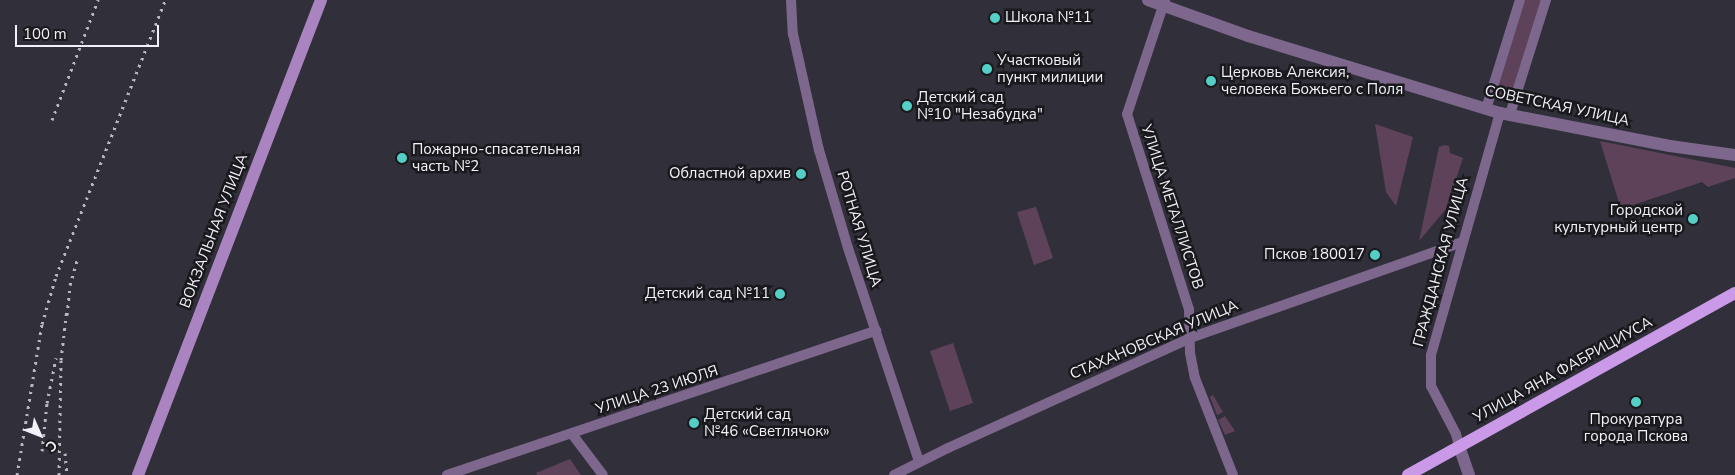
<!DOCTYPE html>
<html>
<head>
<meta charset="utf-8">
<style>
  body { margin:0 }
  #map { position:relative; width:1735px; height:475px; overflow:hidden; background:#31303a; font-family:"Nunito Sans",sans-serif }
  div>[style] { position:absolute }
  .green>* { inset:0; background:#5d4259 }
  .minor>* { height:10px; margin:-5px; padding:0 5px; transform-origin:5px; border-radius:5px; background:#7e678d }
  .tertiary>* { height:12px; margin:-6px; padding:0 6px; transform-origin:6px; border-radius:6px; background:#7e678d }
  .secondary>* { height:12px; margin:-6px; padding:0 6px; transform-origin:6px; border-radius:6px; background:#a984c1 }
  .primary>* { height:12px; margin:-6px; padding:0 6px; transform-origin:6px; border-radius:6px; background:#ca9ae9 }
  .rail>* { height:3px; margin-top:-1.5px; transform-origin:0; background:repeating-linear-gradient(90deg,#b8b7be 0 2.5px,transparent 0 7.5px) }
  .dots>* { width:14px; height:14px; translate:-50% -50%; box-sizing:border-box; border:2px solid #19191d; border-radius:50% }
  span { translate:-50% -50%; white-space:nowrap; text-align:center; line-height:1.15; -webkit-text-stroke:5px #19191d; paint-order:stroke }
  .poi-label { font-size:15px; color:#f1f1f7 }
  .left { translate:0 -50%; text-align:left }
  .right { translate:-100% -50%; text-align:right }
  .street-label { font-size:15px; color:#f1f1f7 }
  .north { position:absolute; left:15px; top:410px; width:50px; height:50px; -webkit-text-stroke:4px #19191d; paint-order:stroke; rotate:134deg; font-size:14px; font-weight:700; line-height:20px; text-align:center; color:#f1f1f7 }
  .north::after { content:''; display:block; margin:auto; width:18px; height:22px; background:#f1f1f7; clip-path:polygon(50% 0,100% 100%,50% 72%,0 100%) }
  .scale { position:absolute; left:15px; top:25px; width:144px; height:22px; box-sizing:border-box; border:2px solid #f1f1f7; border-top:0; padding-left:6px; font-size:15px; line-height:18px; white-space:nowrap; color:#f1f1f7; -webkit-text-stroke:4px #19191d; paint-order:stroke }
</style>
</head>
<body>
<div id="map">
  <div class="green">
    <i style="clip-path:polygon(1525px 0,1542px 0,1510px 100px,1495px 95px)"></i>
    <i style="clip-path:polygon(1375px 124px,1413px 137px,1396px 206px,1386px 192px)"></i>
    <i style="clip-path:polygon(1600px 141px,1735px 168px,1735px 178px,1708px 187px,1702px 182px,1621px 209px)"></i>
    <i style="clip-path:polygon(1444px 145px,1449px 146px,1450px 153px,1463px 158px,1446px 209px,1419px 241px,1439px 147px)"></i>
    <i style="clip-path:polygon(1036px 207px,1053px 258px,1034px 265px,1017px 212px)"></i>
    <i style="clip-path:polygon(953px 343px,973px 403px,950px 411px,930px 351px)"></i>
    <i style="clip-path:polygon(1213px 395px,1223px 412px,1217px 415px,1210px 397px)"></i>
    <i style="clip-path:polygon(1225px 416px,1235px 431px,1225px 435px,1218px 420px)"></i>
    <i style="clip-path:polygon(570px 459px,581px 475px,537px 475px,536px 473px)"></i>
  </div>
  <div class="minor">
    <i style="left:791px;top:0;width:34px;rotate:87deg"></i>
    <i style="left:793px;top:34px;width:119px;rotate:77.4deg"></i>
    <i style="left:819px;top:150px;width:102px;rotate:73.5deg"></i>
    <i style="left:848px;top:248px;width:225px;rotate:71.6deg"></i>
    <i style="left:1165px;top:0;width:120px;rotate:108.4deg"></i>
    <i style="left:1127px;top:114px;width:205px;rotate:72.4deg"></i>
    <i style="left:1189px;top:309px;width:44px;rotate:88.7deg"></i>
    <i style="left:1190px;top:353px;width:25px;rotate:79deg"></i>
    <i style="left:1195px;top:378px;width:104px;rotate:68.6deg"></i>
    <i style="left:1486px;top:109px;width:114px;rotate:-72.7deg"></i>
    <i style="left:1510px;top:114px;width:120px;rotate:-72.5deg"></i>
    <i style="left:572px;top:434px;width:51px;rotate:52.9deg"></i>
    <i style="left:1459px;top:446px;width:12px;rotate:-104deg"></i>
    <i style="left:1456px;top:434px;width:54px;rotate:-117.5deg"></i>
    <i style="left:1431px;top:386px;width:31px;rotate:-90deg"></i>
    <i style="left:1431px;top:355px;width:252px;rotate:-74.1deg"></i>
    <i style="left:447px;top:475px;width:453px;rotate:-18.6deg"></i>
    <i style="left:894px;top:475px;width:60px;rotate:-26.6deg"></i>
    <i style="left:948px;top:448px;width:266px;rotate:-24.4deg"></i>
    <i style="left:1190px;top:338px;width:288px;rotate:-19.4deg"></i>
  </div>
  <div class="tertiary">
    <i style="left:1148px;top:0;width:106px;rotate:19.8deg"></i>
    <i style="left:1248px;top:36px;width:264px;rotate:17deg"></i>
    <i style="left:1500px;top:113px;width:173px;rotate:11deg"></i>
    <i style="left:1670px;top:146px;width:66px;rotate:7.9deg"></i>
    <i style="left:1459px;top:446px;width:31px;rotate:71deg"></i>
  </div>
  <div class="secondary">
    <i style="left:138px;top:475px;width:509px;rotate:-68.93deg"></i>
  </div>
  <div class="primary">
    <i style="left:1408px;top:475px;width:374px;rotate:-29.1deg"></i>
  </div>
  <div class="rail">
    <i style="left:52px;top:120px;width:129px;rotate:-69deg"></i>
    <i style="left:67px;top:315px;width:30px;rotate:-84deg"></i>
    <i style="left:70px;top:285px;width:26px;rotate:-74deg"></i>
    <i style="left:42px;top:451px;width:48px;rotate:-84.1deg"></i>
    <i style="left:47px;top:403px;width:46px;rotate:-78.7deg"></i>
    <i style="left:65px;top:453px;width:22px;rotate:85deg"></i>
    <i style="left:17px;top:475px;width:153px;rotate:-80.6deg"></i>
    <i style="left:42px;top:324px;width:50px;rotate:-73.7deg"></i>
    <i style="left:56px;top:276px;width:297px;rotate:-68.4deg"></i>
    <i style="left:59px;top:475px;width:115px;rotate:-89deg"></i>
    <i style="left:61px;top:360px;width:52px;rotate:-83.4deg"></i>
  </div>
  <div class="dots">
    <i style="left:995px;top:18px;background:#55cec6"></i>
    <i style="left:987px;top:69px;background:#55cec6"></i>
    <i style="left:1211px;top:81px;background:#55cec6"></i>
    <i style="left:907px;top:106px;background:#55cec6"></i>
    <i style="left:402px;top:158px;background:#55cec6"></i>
    <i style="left:801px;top:174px;background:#55cec6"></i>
    <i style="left:1693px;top:219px;background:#55cec6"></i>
    <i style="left:1375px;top:255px;background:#55cec6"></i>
    <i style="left:780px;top:294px;background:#55cec6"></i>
    <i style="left:1636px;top:402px;background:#55cec6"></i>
    <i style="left:694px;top:423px;background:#55cec6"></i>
  </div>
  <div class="poi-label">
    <span class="left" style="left:1005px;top:18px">Школа №11</span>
    <span class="left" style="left:997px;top:69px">Участковый<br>пункт милиции</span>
    <span class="left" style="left:1221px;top:81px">Церковь Алексия,<br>человека Божьего с Поля</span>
    <span class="left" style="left:917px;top:106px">Детский сад<br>№10 "Незабудка"</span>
    <span class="left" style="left:412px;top:158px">Пожарно-спасательная<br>часть №2</span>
    <span class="right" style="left:791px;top:174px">Областной архив</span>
    <span class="right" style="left:1683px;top:219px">Городской<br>культурный центр</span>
    <span class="right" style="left:1365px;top:255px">Псков 180017</span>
    <span class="right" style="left:770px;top:294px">Детский сад №11</span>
    <span class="left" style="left:704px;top:423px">Детский сад<br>№46 «Светлячок»</span>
    <span style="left:1636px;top:428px">Прокуратура<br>города Пскова</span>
  </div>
  <div class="street-label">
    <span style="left:1557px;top:106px;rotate:12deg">СОВЕТСКАЯ УЛИЦА</span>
    <span style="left:1172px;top:207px;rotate:72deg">УЛИЦА МЕТАЛЛИСТОВ</span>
    <span style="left:859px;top:229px;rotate:73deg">РОТНАЯ УЛИЦА</span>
    <span style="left:214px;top:231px;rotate:-69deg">ВОКЗАЛЬНАЯ УЛИЦА</span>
    <span style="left:1441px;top:262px;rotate:-75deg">ГРАЖДАНСКАЯ УЛИЦА</span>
    <span style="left:1154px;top:340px;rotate:-23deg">СТАХАНОВСКАЯ УЛИЦА</span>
    <span style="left:1563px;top:370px;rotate:-29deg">УЛИЦА ЯНА ФАБРИЦИУСА</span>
    <span style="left:657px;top:390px;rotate:-18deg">УЛИЦА 23 ИЮЛЯ</span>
  </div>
  <div class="north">С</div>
  <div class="scale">100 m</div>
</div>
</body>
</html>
